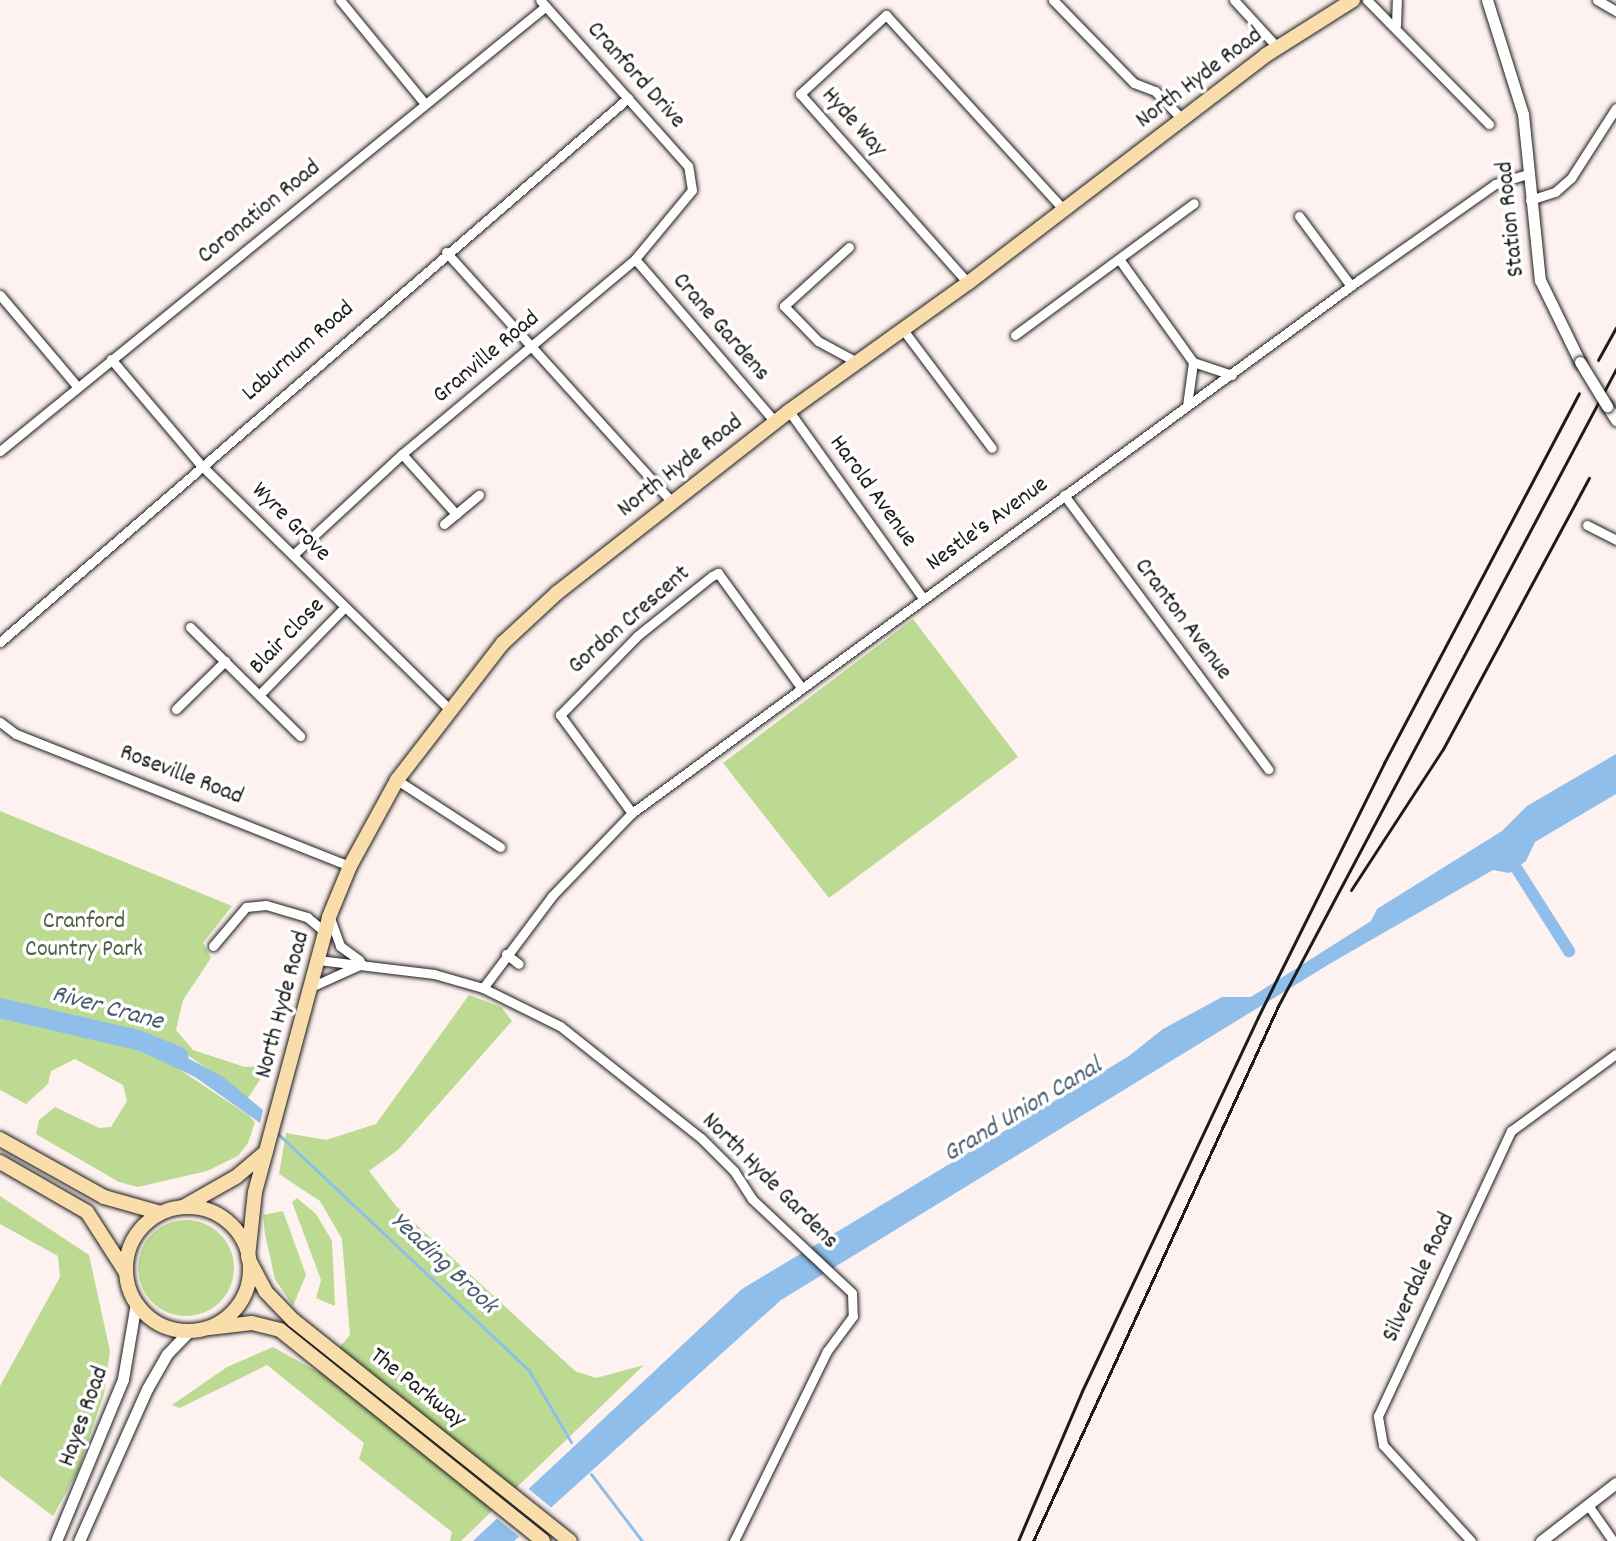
<!DOCTYPE html>
<html>
<head>
<meta charset="utf-8">
<style>
  body { margin:0 }
  #map { position:relative; width:1616px; height:1541px; overflow:hidden; background:#fdf2ef; font-family:Dekko,sans-serif }
  div>[style] { position:absolute }
  .green>* { inset:0; background:#bcda92 }
  .round { border-radius:50% }
  .water>* { inset:0; background:#8fbeea }
  .pier>* { inset:0; background:#fdf2ef }
  .stream>* { height:3px; margin:-1.5px; padding:0 1.5px; transform-origin:1.5px; border-radius:1.5px; background:#8fbeea }
  .canal>* { height:12px; margin:-6px; padding:0 6px; transform-origin:6px; border-radius:6px; background:#8fbeea }
  .river>* { height:20px; margin:-10px; padding:0 10px; transform-origin:10px; border-radius:10px; background:#8fbeea }
  .roads { filter:drop-shadow(0 0 2px #1c1c1c) drop-shadow(0 0 2px #1c1c1c) }
  .minor>* { height:9px; margin:-4.5px; padding:0 4.5px; transform-origin:4.5px; border-radius:4.5px; background:#fff }
  .tertiary>* { height:11px; margin:-5.5px; padding:0 5.5px; transform-origin:5.5px; border-radius:5.5px; background:#fff }
  .primary>* { height:14px; margin:-7px; padding:0 7px; transform-origin:7px; border-radius:7px; background:#f9deab }
  .trunk>* { height:14px; margin:-7px; padding:0 7px; transform-origin:7px; border-radius:7px; background:#f9deab }
  .trunk>.ring { margin:-7px; padding:0; box-sizing:content-box; background:none; border:14px solid #f9deab; border-radius:50% }
  .rail>* { height:3px; margin:-1.5px; padding:0 1.5px; transform-origin:1.5px; border-radius:1.5px; background:#1c1c1c }
  .bridges { filter:drop-shadow(0 0 2px #1c1c1c) drop-shadow(0 0 2px #1c1c1c) }
  .tertiary-bridge>* { height:11px; margin:-5.5px; padding:0 5.5px; transform-origin:5.5px; border-radius:5.5px; background:#fff }
  span { translate:-50% -50%; white-space:nowrap; text-align:center; line-height:1.15; -webkit-text-stroke:7px #fff; paint-order:stroke }
  .street-label { font-size:24px; color:#1c1c1c }
  .park-label { font-size:24px; color:#545e45 }
  .water-label { font-size:26px; color:#4a5d6e; font-style:italic }
</style>
</head>
<body>
<div id="map">
  <div class="green">
    <i style="clip-path:polygon(913px 619px,1018px 757px,829px 898px,723px 763px)"></i>
    <i style="clip-path:polygon(0 811px,232px 906px,203px 943px,211px 958px,183px 1000px,176px 1030px,193px 1050px,245px 1067px,262px 1066px,265px 1072px,248px 1098px,189px 1056px,156px 1041px,0 1004px)"></i>
    <i style="clip-path:polygon(469px 995px,501px 1007px,512px 1021px,399px 1149px,369px 1171px,396px 1206px,575px 1371px,596px 1378px,644px 1365px,461px 1541px,450px 1541px,452px 1532px,359px 1459px,364px 1443px,267px 1365px,180px 1408px,172px 1405px,227px 1367px,273px 1347px,318px 1372px,350px 1335px,342px 1239px,320px 1201px,279px 1174px,286px 1133px,326px 1140px,376px 1124px)"></i>
    <i style="clip-path:polygon(0 1017px,128px 1047px,171px 1064px,248px 1115px,255px 1122px,248px 1143px,238px 1156px,207px 1171px,138px 1187px,119px 1182px,36px 1134px,39px 1120px,55px 1107px,99px 1128px,111px 1127px,127px 1101px,123px 1085px,75px 1059px,51px 1071px,48px 1084px,26px 1104px,0 1090px)"></i>
    <i style="clip-path:polygon(0 1196px,89px 1255px,110px 1351px,104px 1394px,78px 1471px,53px 1516px,0 1476px,0 1386px,60px 1277px,58px 1256px,0 1224px)"></i>
    <i style="clip-path:polygon(297px 1198px,316px 1214px,332px 1241px,335px 1306px,316px 1298px,321px 1280px,292px 1202px)"></i>
    <i style="clip-path:polygon(283px 1211px,306px 1275px,293px 1306px,275px 1279px,265px 1234px,263px 1215px)"></i>
    <i class="round" style="left:138px;top:1220px;width:96px;height:96px"></i>
  </div>
  <div class="water">
    <i style="clip-path:polygon(1616px 754px,1616px 794px,1535px 842px,1526px 861px,1509px 873px,1493px 870px,1331px 963px,781px 1300px,514px 1541px,473px 1541px,742px 1289px,1129px 1056px,1163px 1029px,1222px 997px,1251px 997px,1371px 921px,1377px 909px,1502px 831px,1527px 806px)"></i>
    <i style="clip-path:polygon(156px 1041px,223px 1077px,263px 1110px,260px 1123px,195px 1077px,151px 1056px)"></i>
  </div>
  <div class="pier">
    <i style="clip-path:polygon(525px 1486px,553px 1509px,522px 1539px,494px 1516px)"></i>
  </div>
  <div class="stream">
    <i style="left:275px;top:1131px;width:347px;rotate:43.3deg"></i>
    <i style="left:528px;top:1369px;width:85px;rotate:59.5deg"></i>
    <i style="left:591px;top:1474px;width:84px;rotate:52.7deg"></i>
  </div>
  <div class="canal">
    <i style="left:1508px;top:855px;width:114px;rotate:57.6deg"></i>
  </div>
  <div class="river">
    <i style="left:0;top:1008px;width:142px;rotate:13.1deg"></i>
    <i style="left:138px;top:1040px;width:44px;rotate:22.5deg"></i>
  </div>
  <div class="roads">
    <div class="minor">
      <i style="left:340px;top:0;width:134px;rotate:50.7deg"></i>
      <i style="left:1053px;top:0;width:116px;rotate:45.7deg"></i>
      <i style="left:1134px;top:83px;width:22px;rotate:21deg"></i>
      <i style="left:1155px;top:91px;width:39px;rotate:46deg"></i>
      <i style="left:1234px;top:0;width:65px;rotate:47.5deg"></i>
      <i style="left:1367px;top:0;width:174px;rotate:45.5deg"></i>
      <i style="left:1597px;top:0;width:22px;rotate:30deg"></i>
      <i style="left:1396px;top:25px;width:25px;rotate:-88deg"></i>
      <i style="left:1530px;top:200px;width:26px;rotate:-18deg"></i>
      <i style="left:1555px;top:192px;width:21px;rotate:-41deg"></i>
      <i style="left:1571px;top:178px;width:83px;rotate:-57.3deg"></i>
      <i style="left:1299px;top:216px;width:87px;rotate:53.4deg"></i>
      <i style="left:849px;top:247px;width:88px;rotate:137.8deg"></i>
      <i style="left:784px;top:306px;width:49px;rotate:45.8deg"></i>
      <i style="left:818px;top:341px;width:42px;rotate:28.4deg"></i>
      <i style="left:446px;top:252px;width:337px;rotate:47.9deg"></i>
      <i style="left:635px;top:259px;width:215px;rotate:49.3deg"></i>
      <i style="left:1119px;top:259px;width:127px;rotate:54.3deg"></i>
      <i style="left:1193px;top:362px;width:41px;rotate:18.4deg"></i>
      <i style="left:968px;top:283px;width:253px;rotate:-131.6deg"></i>
      <i style="left:800px;top:94px;width:117px;rotate:-42.6deg"></i>
      <i style="left:886px;top:15px;width:263px;rotate:47.6deg"></i>
      <i style="left:0;top:295px;width:119px;rotate:49.8deg"></i>
      <i style="left:904px;top:331px;width:146px;rotate:53.1deg"></i>
      <i style="left:1015px;top:335px;width:222px;rotate:-36.4deg"></i>
      <i style="left:111px;top:359px;width:138px;rotate:49.7deg"></i>
      <i style="left:200px;top:464px;width:348px;rotate:44.5deg"></i>
      <i style="left:1187px;top:406px;width:44px;rotate:-82.2deg"></i>
      <i style="left:789px;top:411px;width:229px;rotate:54.4deg"></i>
      <i style="left:0;top:451px;width:704px;rotate:-39.18deg"></i>
      <i style="left:402px;top:454px;width:81px;rotate:48deg"></i>
      <i style="left:456px;top:514px;width:30px;rotate:-40deg"></i>
      <i style="left:1064px;top:495px;width:342px;rotate:53.3deg"></i>
      <i style="left:444px;top:524px;width:16px;rotate:-40deg"></i>
      <i style="left:1587px;top:525px;width:33px;rotate:27deg"></i>
      <i style="left:294px;top:554px;width:147px;rotate:-42.8deg"></i>
      <i style="left:402px;top:454px;width:304px;rotate:-39.9deg"></i>
      <i style="left:635px;top:259px;width:89px;rotate:-50.4deg"></i>
      <i style="left:692px;top:190px;width:24px;rotate:-99deg"></i>
      <i style="left:688px;top:166px;width:222px;rotate:-131.7deg"></i>
      <i style="left:190px;top:627px;width:155px;rotate:44.7deg"></i>
      <i style="left:0;top:642px;width:831px;rotate:-40.9deg"></i>
      <i style="left:259px;top:695px;width:123px;rotate:-45.7deg"></i>
      <i style="left:176px;top:709px;width:69px;rotate:-44.4deg"></i>
      <i style="left:0;top:722px;width:20px;rotate:37deg"></i>
      <i style="left:16px;top:734px;width:359px;rotate:21.6deg"></i>
      <i style="left:397px;top:780px;width:123px;rotate:33deg"></i>
      <i style="left:632px;top:813px;width:122px;rotate:-126.3deg"></i>
      <i style="left:560px;top:715px;width:110px;rotate:-45.7deg"></i>
      <i style="left:637px;top:636px;width:96px;rotate:-38.7deg"></i>
      <i style="left:712px;top:576px;width:7px;rotate:-27deg"></i>
      <i style="left:718px;top:573px;width:140px;rotate:54deg"></i>
      <i style="left:330px;top:918px;width:30px;rotate:70deg"></i>
      <i style="left:340px;top:946px;width:24px;rotate:36deg"></i>
      <i style="left:213px;top:946px;width:51px;rotate:-49.8deg"></i>
      <i style="left:246px;top:907px;width:20px;rotate:-6deg"></i>
      <i style="left:266px;top:905px;width:43px;rotate:16.3deg"></i>
      <i style="left:307px;top:917px;width:23px;rotate:40deg"></i>
      <i style="left:506px;top:954px;width:16px;rotate:38deg"></i>
      <i style="left:318px;top:960px;width:117px;rotate:6.9deg"></i>
      <i style="left:434px;top:974px;width:51px;rotate:15.9deg"></i>
      <i style="left:483px;top:988px;width:86px;rotate:26.3deg"></i>
      <i style="left:560px;top:1026px;width:180px;rotate:38.5deg"></i>
      <i style="left:701px;top:1138px;width:47px;rotate:45deg"></i>
      <i style="left:734px;top:1171px;width:33px;rotate:57deg"></i>
      <i style="left:752px;top:1199px;width:137px;rotate:43.2deg"></i>
      <i style="left:852px;top:1293px;width:23px;rotate:88deg"></i>
      <i style="left:853px;top:1316px;width:44px;rotate:126.6deg"></i>
      <i style="left:827px;top:1351px;width:212px;rotate:116.1deg"></i>
      <i style="left:311px;top:987px;width:56px;rotate:-24.3deg"></i>
      <i style="left:483px;top:988px;width:115px;rotate:-53.1deg"></i>
      <i style="left:552px;top:896px;width:115px;rotate:-46.1deg"></i>
      <i style="left:632px;top:813px;width:901px;rotate:-36.25deg"></i>
      <i style="left:1359px;top:280px;width:166px;rotate:-35.2deg"></i>
      <i style="left:1495px;top:184px;width:34px;rotate:-17deg"></i>
      <i style="left:1588px;top:1505px;width:44px;rotate:55.2deg"></i>
      <i style="left:1471px;top:1541px;width:130px;rotate:-132.5deg"></i>
      <i style="left:1383px;top:1445px;width:29px;rotate:-100deg"></i>
      <i style="left:1378px;top:1416px;width:315px;rotate:-65deg"></i>
      <i style="left:1511px;top:1131px;width:130px;rotate:-36.3deg"></i>
    </div>
    <div class="tertiary">
      <i style="left:1487px;top:0;width:120px;rotate:72.5deg"></i>
      <i style="left:1523px;top:114px;width:167px;rotate:84.2deg"></i>
      <i style="left:1540px;top:280px;width:91px;rotate:64deg"></i>
      <i style="left:1607px;top:406px;width:17px;rotate:57deg"></i>
      <i style="left:56px;top:1541px;width:175px;rotate:-67.5deg"></i>
      <i style="left:123px;top:1379px;width:77px;rotate:-80.3deg"></i>
      <i style="left:79px;top:1541px;width:167px;rotate:-65.9deg"></i>
      <i style="left:147px;top:1389px;width:40px;rotate:-60.3deg"></i>
      <i style="left:167px;top:1354px;width:33px;rotate:-46deg"></i>
      <i style="left:1541px;top:1541px;width:95px;rotate:-37.7deg"></i>
    </div>
    <div class="primary">
      <i style="left:183px;top:1207px;width:61px;rotate:-29.5deg"></i>
      <i style="left:236px;top:1177px;width:39px;rotate:-40deg"></i>
      <i style="left:248px;top:1257px;width:65px;rotate:-83.9deg"></i>
      <i style="left:255px;top:1192px;width:285px;rotate:-74.9deg"></i>
      <i style="left:329px;top:917px;width:55px;rotate:-67.6deg"></i>
      <i style="left:350px;top:866px;width:98px;rotate:-61.3deg"></i>
      <i style="left:397px;top:780px;width:173px;rotate:-52.3deg"></i>
      <i style="left:503px;top:643px;width:74px;rotate:-42.8deg"></i>
      <i style="left:557px;top:593px;width:295px;rotate:-38.1deg"></i>
      <i style="left:789px;top:411px;width:220px;rotate:-35.6deg"></i>
      <i style="left:968px;top:283px;width:375px;rotate:-37.4deg"></i>
      <i style="left:1266px;top:55px;width:103px;rotate:-32.3deg"></i>
    </div>
    <div class="trunk">
      <i style="left:0;top:1139px;width:119px;rotate:29.1deg"></i>
      <i style="left:104px;top:1197px;width:59px;rotate:15.7deg"></i>
      <i style="left:0;top:1162px;width:100px;rotate:29.9deg"></i>
      <i style="left:87px;top:1212px;width:70px;rotate:57.2deg"></i>
      <i class="ring" style="left:126px;top:1207px;width:110px;height:110px"></i>
      <i style="left:249px;top:1260px;width:36px;rotate:62deg"></i>
      <i style="left:266px;top:1292px;width:39px;rotate:46deg"></i>
      <i style="left:293px;top:1320px;width:354px;rotate:38.6deg"></i>
      <i style="left:209px;top:1328px;width:43px;rotate:-6.6deg"></i>
      <i style="left:252px;top:1323px;width:29px;rotate:14deg"></i>
      <i style="left:280px;top:1330px;width:337px;rotate:38.7deg"></i>
    </div>
  </div>
  <div class="rail">
    <i style="left:1598px;top:360px;width:37px;rotate:-61deg"></i>
    <i style="left:1351px;top:890px;width:168px;rotate:-56.9deg"></i>
    <i style="left:1443px;top:749px;width:308px;rotate:-61.7deg"></i>
    <i style="left:1018px;top:1541px;width:163px;rotate:-66.9deg"></i>
    <i style="left:1082px;top:1391px;width:413px;rotate:-64.8deg"></i>
    <i style="left:1258px;top:1017px;width:284px;rotate:-63.6deg"></i>
    <i style="left:1384px;top:763px;width:418px;rotate:-62.2deg"></i>
    <i style="left:1033px;top:1541px;width:588px;rotate:-65.39deg"></i>
    <i style="left:1278px;top:1006px;width:721px;rotate:-62.05deg"></i>
  </div>
  <div class="bridges">
    <div class="tertiary-bridge">
      <i style="left:1580px;top:362px;width:52px;rotate:58.5deg"></i>
    </div>
  </div>
  <div class="street-label">
    <span style="left:635px;top:76px;rotate:48deg">Cranford Drive</span>
    <span style="left:1200px;top:79px;rotate:-37deg">North Hyde Road</span>
    <span style="left:853px;top:123px;rotate:48deg">Hyde Way</span>
    <span style="left:260px;top:213px;rotate:-39deg">Coronation Road</span>
    <span style="left:1512px;top:219px;rotate:-96deg">Station Road</span>
    <span style="left:720px;top:328px;rotate:49deg">Crane Gardens</span>
    <span style="left:299px;top:352px;rotate:-41deg">Laburnum Road</span>
    <span style="left:487px;top:358px;rotate:-40deg">Granville Road</span>
    <span style="left:681px;top:467px;rotate:-38deg">North Hyde Road</span>
    <span style="left:872px;top:492px;rotate:54deg">Harold Avenue</span>
    <span style="left:290px;top:523px;rotate:45deg">Wyre Grove</span>
    <span style="left:988px;top:525px;rotate:-36deg">Nestle's Avenue</span>
    <span style="left:1182px;top:620px;rotate:53deg">Cranton Avenue</span>
    <span style="left:630px;top:621px;rotate:-41deg">Gordon Crescent</span>
    <span style="left:288px;top:637px;rotate:-46deg">Blair Close</span>
    <span style="left:181px;top:776px;rotate:21deg">Roseville Road</span>
    <span style="left:284px;top:1005px;rotate:-75deg">North Hyde Road</span>
    <span style="left:769px;top:1182px;rotate:45deg">North Hyde Gardens</span>
    <span style="left:1420px;top:1278px;rotate:-65deg">Silverdale Road</span>
    <span style="left:417px;top:1389px;rotate:38deg">The Parkway</span>
    <span style="left:85px;top:1417px;rotate:-70deg">Hayes Road</span>
  </div>
  <div class="park-label">
    <span style="left:84px;top:937px">Cranford<br>Country Park</span>
  </div>
  <div class="water-label">
    <span style="left:107px;top:1009px;rotate:15deg">River Crane</span>
    <span style="left:1023px;top:1111px;rotate:-31deg">Grand Union Canal</span>
    <span style="left:443px;top:1264px;rotate:43deg">Yeading Brook</span>
  </div>
</div>
</body>
</html>
